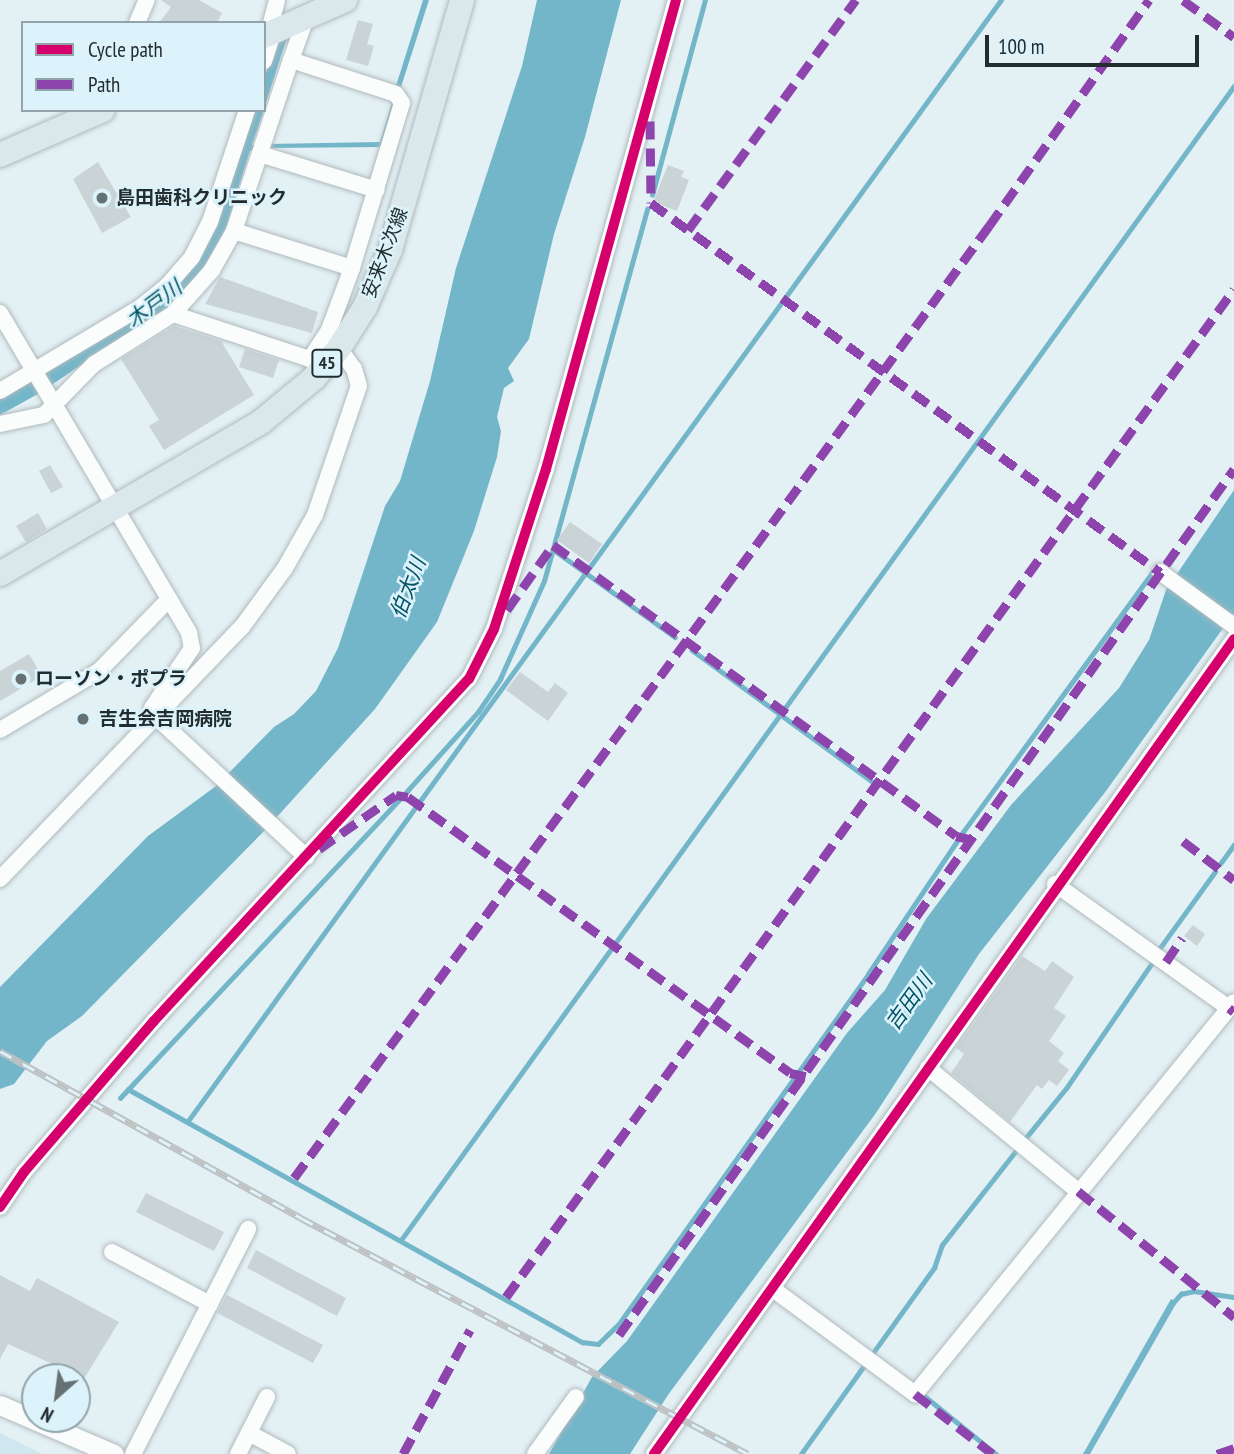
<!DOCTYPE html>
<html>
<head>
<meta charset="utf-8">
<style>
  body { margin:0 }
  #map { position:relative; width:1234px; height:1454px; overflow:hidden; background:#e3f0f4; font-family:"PT Sans Narrow","Noto Sans JP",sans-serif }
  div>[style] { position:absolute }
  .built>* { inset:0; background:#d0e7ef }
  .water>* { inset:0; background:#74b6c9 }
  .stream>* { height:4.5px; margin:-2.25px; padding:0 2.25px; transform-origin:2.25px; border-radius:2.25px; background:#74b6c9 }
  .building>* { inset:0; background:#cad4d7 }
  .roads { filter:drop-shadow(0 0 2px #b0babd) drop-shadow(0 0 2px #b0babd) }
  .minor>* { height:16px; margin:-8px; padding:0 8px; transform-origin:8px; border-radius:8px; background:#fbfdfd }
  .tertiary>* { height:19px; margin:-9.5px; padding:0 9.5px; transform-origin:9.5px; border-radius:9.5px; background:#fbfdfd }
  .primary>* { height:24px; margin:-12px; padding:0 12px; transform-origin:12px; border-radius:12px; background:#dae8eb }
  .rail>* { height:7px; margin-top:-3.5px; transform-origin:0; background:repeating-linear-gradient(90deg,#dcf3fb 0 13px,#bec1c2 0 26px); box-sizing:border-box; border-block:2px solid #bec1c2 }
  .quiet>* { height:9px; margin-top:-4.5px; transform-origin:0; background:repeating-linear-gradient(90deg,#8e44ad 0 18px,transparent 0 27px) }
  .cycleway>* { height:10px; margin:-5px; padding:0 5px; transform-origin:5px; border-radius:5px; background:#d6006c }
  .dots>* { width:19px; height:19px; translate:-50% -50%; box-sizing:border-box; border:4px solid #dcf3fb; border-radius:50% }
  span { translate:-50% -50%; white-space:nowrap; text-align:center; line-height:1.15; -webkit-text-stroke:5px #dcf3fb; paint-order:stroke }
  .shield-label span { padding:2px 5px; background:#dcf3fb; border:2px solid; border-radius:5px; -webkit-text-stroke-width:0 }
  .shield-label { font-size:18px; color:#232c2f; font-weight:700 }
  .poi-label { font-size:19px; color:#232c2f; font-weight:700 }
  .left { translate:0 -50%; text-align:left }
  .street-label { font-size:19px; color:#232c2f }
  .water-label { font-size:21px; color:#035364; font-style:italic }
  .legend { position:absolute; left:21px; top:21px; width:245px; height:91px; box-sizing:border-box; background:#dcf3fb; border:2px solid #92a3a9; margin:0; padding:9px 12px; list-style:none; font-size:21px; color:#232c2f }
  .legend li { display:flex; align-items:center; gap:14px; height:35px }
  .legend b { width:35px; border:2px solid #92a3a9 }
  .north { position:absolute; left:21px; top:1363px; width:70px; height:70px; box-sizing:border-box; background:#dcf3fb; border:2px solid #92a3a9; border-radius:50%; rotate:208deg; font-size:19px; font-weight:700; line-height:28px; text-align:center; color:#232c2f }
  .north::after { content:''; display:block; margin:auto; width:24px; height:32px; background:#667174; clip-path:polygon(50% 0,100% 100%,50% 72%,0 100%) }
  .scale { position:absolute; left:985px; top:35px; width:214px; height:32px; box-sizing:border-box; border:4px solid #232c2f; border-top:0; padding-left:9px; font-size:21px; line-height:24px; white-space:nowrap; color:#232c2f; -webkit-text-stroke:5px #dcf3fb; paint-order:stroke }
</style>
</head>
<body>
<div id="map">
  <div class="built">
    <i style="clip-path:polygon(0 1433px,42px 1454px,0 1454px)"></i>
  </div>
  <div class="water">
    <i style="clip-path:polygon(423px 0,429px 0,400px 90px,395px 89px)"></i>
    <i style="clip-path:polygon(537px 0,621px 0,585px 137px,554px 234px,529px 339px,508px 368px,514px 381px,504px 388px,497px 417px,501px 431px,497px 457px,474px 531px,437px 622px,375px 709px,265px 830px,82px 1016px,47px 1041px,14px 1084px,0 1089px,0 987px,148px 836px,216px 786px,274px 727px,294px 714px,316px 691px,338px 648px,385px 506px,400px 481px,430px 381px,456px 268px,522px 66px)"></i>
    <i style="clip-path:polygon(292px 28px,284px 47px,264px 109px,264px 80px,277px 35px)"></i>
    <i style="clip-path:polygon(393px 99px,397px 103px,384px 147px,267px 148px,268px 144px,380px 142px)"></i>
    <i style="clip-path:polygon(255px 110px,264px 110px,252px 145px,258px 145px,257px 149px,250px 151px,224px 234px,199px 274px,167px 307px,47px 388px,39px 375px,143px 312px,214px 230px)"></i>
    <i style="clip-path:polygon(37px 376px,45px 390px,0 415px,0 398px)"></i>
    <i style="clip-path:polygon(1234px 490px,1234px 613px,1106px 791px,979px 954px,876px 1113px,668px 1395px,630px 1454px,549px 1454px,592px 1377px,627px 1341px,847px 1033px,885px 990px,926px 919px,1011px 805px,1119px 688px,1149px 640px,1166px 590px)"></i>
    <i style="clip-path:polygon(1171px 1299px,1177px 1302px,1090px 1454px,1083px 1454px)"></i>
  </div>
  <div class="stream">
    <i style="left:652px;top:195px;width:202px;rotate:-74.8deg"></i>
    <i style="left:554px;top:550px;width:149px;rotate:35.7deg"></i>
    <i style="left:692px;top:650px;width:224px;rotate:36.1deg"></i>
    <i style="left:1220px;top:864px;width:24px;rotate:-54deg"></i>
    <i style="left:1157px;top:952px;width:99px;rotate:-54.1deg"></i>
    <i style="left:128px;top:1089px;width:520px;rotate:29.13deg"></i>
    <i style="left:582px;top:1342px;width:16px;rotate:7deg"></i>
    <i style="left:598px;top:1344px;width:28px;rotate:-44deg"></i>
    <i style="left:618px;top:1325px;width:431px;rotate:-54.5deg"></i>
    <i style="left:868px;top:974px;width:171px;rotate:-56.2deg"></i>
    <i style="left:963px;top:832px;width:323px;rotate:-53.9deg"></i>
    <i style="left:120px;top:1098px;width:422px;rotate:-46.9deg"></i>
    <i style="left:408px;top:790px;width:105px;rotate:-48.1deg"></i>
    <i style="left:478px;top:712px;width:40px;rotate:-56deg"></i>
    <i style="left:500px;top:679px;width:107px;rotate:-65.8deg"></i>
    <i style="left:544px;top:581px;width:386px;rotate:-74.5deg"></i>
    <i style="left:188px;top:1121px;width:1385px;rotate:-54.05deg"></i>
    <i style="left:1024px;top:1140px;width:68px;rotate:-50.9deg"></i>
    <i style="left:1067px;top:1087px;width:154px;rotate:-55.6deg"></i>
    <i style="left:401px;top:1240px;width:1423px;rotate:-54.18deg"></i>
    <i style="left:1171px;top:1305px;width:15px;rotate:-48deg"></i>
    <i style="left:1181px;top:1294px;width:13px;rotate:-13deg"></i>
    <i style="left:1194px;top:1291px;width:40px;rotate:8.5deg"></i>
    <i style="left:870px;top:1357px;width:110px;rotate:-54.3deg"></i>
    <i style="left:934px;top:1268px;width:24px;rotate:-71deg"></i>
    <i style="left:942px;top:1245px;width:123px;rotate:-51.9deg"></i>
    <i style="left:921px;top:1393px;width:97px;rotate:39.1deg"></i>
    <i style="left:801px;top:1454px;width:112px;rotate:-54.5deg"></i>
  </div>
  <div class="building">
    <i style="clip-path:polygon(161px 0,199px 0,222px 13px,217px 23px,159px 23px,171px 7px)"></i>
    <i style="clip-path:polygon(358px 20px,373px 24px,367px 44px,374px 46px,368px 66px,346px 60px)"></i>
    <i style="clip-path:polygon(98px 162px,131px 217px,102px 233px,73px 179px)"></i>
    <i style="clip-path:polygon(668px 165px,684px 171px,681px 177px,689px 180px,677px 211px,653px 202px)"></i>
    <i style="clip-path:polygon(220px 277px,318px 312px,312px 333px,205px 304px)"></i>
    <i style="clip-path:polygon(174px 326px,221px 341px,254px 395px,164px 450px,149px 426px,159px 420px,121px 359px)"></i>
    <i style="clip-path:polygon(245px 349px,279px 360px,273px 378px,239px 367px)"></i>
    <i style="clip-path:polygon(50px 465px,63px 487px,51px 493px,39px 471px)"></i>
    <i style="clip-path:polygon(38px 513px,47px 529px,26px 542px,16px 526px)"></i>
    <i style="clip-path:polygon(570px 522px,602px 544px,589px 563px,557px 540px)"></i>
    <i style="clip-path:polygon(29px 654px,42px 676px,0 701px,0 671px)"></i>
    <i style="clip-path:polygon(520px 672px,548px 692px,555px 683px,568px 693px,548px 721px,506px 690px)"></i>
    <i style="clip-path:polygon(1193px 925px,1205px 934px,1197px 946px,1184px 936px)"></i>
    <i style="clip-path:polygon(1022px 956px,1045px 971px,1052px 961px,1074px 977px,1054px 1008px,1066px 1016px,1049px 1041px,1064px 1053px,1058px 1061px,1069px 1070px,1057px 1086px,1049px 1080px,1042px 1089px,1037px 1085px,1010px 1122px,951px 1073px,964px 1054px,956px 1048px)"></i>
    <i style="clip-path:polygon(146px 1193px,224px 1232px,214px 1251px,136px 1212px)"></i>
    <i style="clip-path:polygon(256px 1250px,346px 1298px,337px 1316px,247px 1268px)"></i>
    <i style="clip-path:polygon(0 1275px,30px 1291px,37px 1278px,119px 1322px,85px 1377px,62px 1377px,66px 1370px,8px 1344px,0 1359px)"></i>
    <i style="clip-path:polygon(227px 1295px,323px 1345px,313px 1363px,217px 1313px)"></i>
  </div>
  <div class="roads">
    <div class="minor">
      <i style="left:306px;top:18px;width:45px;rotate:109.7deg"></i>
      <i style="left:291px;top:60px;width:110px;rotate:17.9deg"></i>
      <i style="left:396px;top:94px;width:11px;rotate:56deg"></i>
      <i style="left:402px;top:103px;width:172px;rotate:106.9deg"></i>
      <i style="left:137px;top:23px;width:25px;rotate:-67deg"></i>
      <i style="left:268px;top:34px;width:35px;rotate:-75deg"></i>
      <i style="left:264px;top:61px;width:32px;rotate:-72deg"></i>
      <i style="left:260px;top:154px;width:122px;rotate:17.1deg"></i>
      <i style="left:234px;top:231px;width:180px;rotate:-71.6deg"></i>
      <i style="left:0;top:313px;width:372px;rotate:59.4deg"></i>
      <i style="left:189px;top:633px;width:15px;rotate:79deg"></i>
      <i style="left:192px;top:648px;width:72px;rotate:123.7deg"></i>
      <i style="left:152px;top:708px;width:9px;rotate:69deg"></i>
      <i style="left:155px;top:716px;width:207px;rotate:43deg"></i>
      <i style="left:173px;top:314px;width:59px;rotate:-48.4deg"></i>
      <i style="left:212px;top:270px;width:45px;rotate:-60.6deg"></i>
      <i style="left:234px;top:231px;width:124px;rotate:17.4deg"></i>
      <i style="left:352px;top:268px;width:66px;rotate:110.4deg"></i>
      <i style="left:329px;top:330px;width:35px;rotate:123deg"></i>
      <i style="left:0;top:391px;width:164px;rotate:-30.8deg"></i>
      <i style="left:141px;top:307px;width:33px;rotate:-39deg"></i>
      <i style="left:167px;top:286px;width:38px;rotate:-49deg"></i>
      <i style="left:192px;top:257px;width:39px;rotate:-63deg"></i>
      <i style="left:210px;top:222px;width:118px;rotate:-71.7deg"></i>
      <i style="left:0;top:424px;width:45px;rotate:-11.6deg"></i>
      <i style="left:44px;top:415px;width:71px;rotate:-45.6deg"></i>
      <i style="left:94px;top:364px;width:93px;rotate:-32.3deg"></i>
      <i style="left:173px;top:314px;width:144px;rotate:18.2deg"></i>
      <i style="left:310px;top:359px;width:16px;rotate:40deg"></i>
      <i style="left:1160px;top:572px;width:92px;rotate:36.1deg"></i>
      <i style="left:0;top:730px;width:115px;rotate:-30.8deg"></i>
      <i style="left:99px;top:671px;width:100px;rotate:-45.8deg"></i>
      <i style="left:0;top:879px;width:349px;rotate:-46.2deg"></i>
      <i style="left:242px;top:627px;width:73px;rotate:-53.9deg"></i>
      <i style="left:285px;top:568px;width:61px;rotate:-60.5deg"></i>
      <i style="left:315px;top:515px;width:136px;rotate:-71.2deg"></i>
      <i style="left:359px;top:386px;width:18px;rotate:-106deg"></i>
      <i style="left:354px;top:369px;width:26px;rotate:-126deg"></i>
      <i style="left:1055px;top:884px;width:214px;rotate:35.5deg"></i>
      <i style="left:928px;top:1068px;width:194px;rotate:39.4deg"></i>
      <i style="left:0;top:1207px;width:42px;rotate:-55.6deg"></i>
      <i style="left:24px;top:1172px;width:199px;rotate:-49.3deg"></i>
      <i style="left:154px;top:1021px;width:465px;rotate:-47.4deg"></i>
      <i style="left:469px;top:679px;width:56px;rotate:-63.4deg"></i>
      <i style="left:494px;top:629px;width:168px;rotate:-72deg"></i>
      <i style="left:546px;top:469px;width:487px;rotate:-74.5deg"></i>
      <i style="left:112px;top:1252px;width:111px;rotate:28deg"></i>
      <i style="left:773px;top:1289px;width:177px;rotate:36.5deg"></i>
      <i style="left:915px;top:1394px;width:505px;rotate:-50.86deg"></i>
      <i style="left:249px;top:1433px;width:44px;rotate:28.3deg"></i>
      <i style="left:133px;top:1454px;width:253px;rotate:-62.9deg"></i>
      <i style="left:238px;top:1454px;width:64px;rotate:-63deg"></i>
      <i style="left:535px;top:1454px;width:70px;rotate:-54.3deg"></i>
      <i style="left:654px;top:1454px;width:1000px;rotate:-54.56deg"></i>
    </div>
    <div class="tertiary">
      <i style="left:0;top:1405px;width:124px;rotate:23.3deg"></i>
    </div>
    <div class="primary">
      <i style="left:264px;top:36px;width:89px;rotate:-24deg"></i>
      <i style="left:0;top:155px;width:112px;rotate:-23.6deg"></i>
      <i style="left:0;top:574px;width:302px;rotate:-30.2deg"></i>
      <i style="left:261px;top:422px;width:69px;rotate:-39.7deg"></i>
      <i style="left:314px;top:378px;width:39px;rotate:-50deg"></i>
      <i style="left:339px;top:348px;width:49px;rotate:-57.6deg"></i>
      <i style="left:365px;top:307px;width:62px;rotate:-66.3deg"></i>
      <i style="left:390px;top:250px;width:260px;rotate:-73.9deg"></i>
    </div>
  </div>
  <div class="rail">
    <i style="left:0;top:1051px;width:344px;rotate:29deg"></i>
    <i style="left:301px;top:1218px;width:505px;rotate:27.83deg"></i>
  </div>
  <div class="quiet">
    <i style="left:1183px;top:0;width:63px;rotate:36deg"></i>
    <i style="left:650px;top:121px;width:82px;rotate:89.3deg"></i>
    <i style="left:651px;top:203px;width:629px;rotate:35.94deg"></i>
    <i style="left:688px;top:230px;width:285px;rotate:-53.9deg"></i>
    <i style="left:507px;top:610px;width:80px;rotate:-54.7deg"></i>
    <i style="left:553px;top:545px;width:497px;rotate:35.8deg"></i>
    <i style="left:956px;top:836px;width:13px;rotate:13deg"></i>
    <i style="left:1183px;top:841px;width:64px;rotate:37.4deg"></i>
    <i style="left:319px;top:849px;width:94px;rotate:-35deg"></i>
    <i style="left:396px;top:795px;width:12px;rotate:9deg"></i>
    <i style="left:408px;top:797px;width:471px;rotate:35.8deg"></i>
    <i style="left:790px;top:1073px;width:16px;rotate:11deg"></i>
    <i style="left:1166px;top:962px;width:29px;rotate:-56deg"></i>
    <i style="left:1229px;top:1008px;width:6px;rotate:39deg"></i>
    <i style="left:294px;top:1178px;width:1179px;rotate:-53.87deg"></i>
    <i style="left:989px;top:226px;width:277px;rotate:-54.7deg"></i>
    <i style="left:1078px;top:1191px;width:201px;rotate:38.9deg"></i>
    <i style="left:506px;top:1297px;width:1243px;rotate:-54.16deg"></i>
    <i style="left:619px;top:1335px;width:1062px;rotate:-54.62deg"></i>
    <i style="left:915px;top:1394px;width:98px;rotate:37.6deg"></i>
    <i style="left:403px;top:1454px;width:141px;rotate:-61.6deg"></i>
    <i style="left:1217px;top:1454px;width:18px;rotate:-19deg"></i>
  </div>
  <div class="cycleway">
    <i style="left:0;top:1207px;width:42px;rotate:-55.6deg"></i>
    <i style="left:24px;top:1172px;width:199px;rotate:-49.3deg"></i>
    <i style="left:154px;top:1021px;width:465px;rotate:-47.4deg"></i>
    <i style="left:469px;top:679px;width:56px;rotate:-63.4deg"></i>
    <i style="left:494px;top:629px;width:168px;rotate:-72deg"></i>
    <i style="left:546px;top:469px;width:487px;rotate:-74.5deg"></i>
    <i style="left:654px;top:1454px;width:1000px;rotate:-54.56deg"></i>
  </div>
  <div class="dots">
    <i style="left:102px;top:198px;background:#667174"></i>
    <i style="left:21px;top:679px;background:#667174"></i>
    <i style="left:83px;top:719px;background:#667174"></i>
  </div>
  <div class="shield-label">
    <span style="left:327px;top:363px">45</span>
  </div>
  <div class="poi-label">
    <span class="left" style="left:116px;top:198px">島田歯科クリニック</span>
    <span class="left" style="left:35px;top:679px">ローソン・ポプラ</span>
    <span class="left" style="left:99px;top:719px">吉生会吉岡病院</span>
  </div>
  <div class="street-label">
    <span style="left:385px;top:253px;rotate:-69deg">安来木次線</span>
  </div>
  <div class="water-label">
    <span style="left:154px;top:304px;rotate:-37deg">木戸川</span>
    <span style="left:408px;top:588px;rotate:-69deg">伯太川</span>
    <span style="left:909px;top:1002px;rotate:-54deg">吉田川</span>
  </div>
  <ul class="legend">
  <li><b style="height:9px;background:#d6006c"></b>Cycle path</li>
  <li><b style="height:9px;background:#8e44ad"></b>Path</li>
  </ul>
  <div class="north">N</div>
  <div class="scale">100 m</div>
</div>
</body>
</html>
